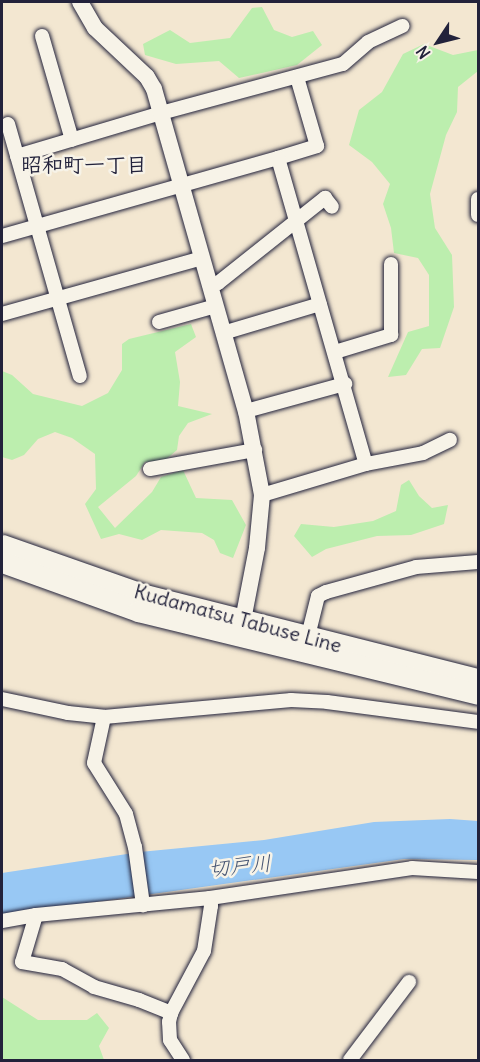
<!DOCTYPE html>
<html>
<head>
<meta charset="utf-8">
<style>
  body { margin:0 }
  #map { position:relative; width:480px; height:1062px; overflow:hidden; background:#f3e7d1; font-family:Delius,"Klee One",sans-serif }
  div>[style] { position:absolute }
  .green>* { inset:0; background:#bceeae }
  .water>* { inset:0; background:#98c8f4 }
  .roads { filter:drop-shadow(0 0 2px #22223b) drop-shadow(0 0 2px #22223b) }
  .minor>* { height:14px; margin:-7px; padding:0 7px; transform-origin:7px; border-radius:7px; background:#f7f3e8 }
  .tertiary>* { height:16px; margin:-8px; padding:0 8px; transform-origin:8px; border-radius:8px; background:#f7f3e8 }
  .primary>* { height:21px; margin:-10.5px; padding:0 10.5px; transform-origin:10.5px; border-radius:10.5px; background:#f7f3e8 }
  span { translate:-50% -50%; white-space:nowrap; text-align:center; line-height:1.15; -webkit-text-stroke:5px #f7f3e8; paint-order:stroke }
  .street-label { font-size:20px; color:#22223b }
  .neighbourhood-label { font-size:21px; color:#22223b; font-weight:700 }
  .water-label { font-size:21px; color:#455472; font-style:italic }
  .frame { position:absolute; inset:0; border:3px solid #22223b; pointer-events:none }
  .north { position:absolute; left:408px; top:12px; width:60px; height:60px; -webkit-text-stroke:4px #f7f3e8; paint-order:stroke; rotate:235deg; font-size:16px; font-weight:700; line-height:24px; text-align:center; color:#22223b }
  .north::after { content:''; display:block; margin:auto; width:21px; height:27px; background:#22223b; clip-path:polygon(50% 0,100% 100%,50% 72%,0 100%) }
</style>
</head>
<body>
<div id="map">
  <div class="green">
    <i style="clip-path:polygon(262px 7px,274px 30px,292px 37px,313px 31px,322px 45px,297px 65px,239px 78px,219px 61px,176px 64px,145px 55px,143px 44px,170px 30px,190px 43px,230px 38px,252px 8px)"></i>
    <i style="clip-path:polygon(424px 44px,453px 55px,478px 50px,478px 71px,458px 87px,457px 112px,446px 135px,430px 194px,435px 228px,452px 255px,454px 307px,440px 348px,422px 349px,406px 375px,388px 377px,408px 332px,429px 326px,429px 275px,418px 258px,394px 253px,391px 228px,383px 204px,390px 184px,372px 162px,349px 145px,359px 110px,382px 92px,403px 54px)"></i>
    <i style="clip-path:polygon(191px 324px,196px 337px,175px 352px,180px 382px,178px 406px,212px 414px,188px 423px,179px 436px,177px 450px,164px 461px,145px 462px,136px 476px,98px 507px,115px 528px,152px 492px,161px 477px,183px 470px,196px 498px,232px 500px,246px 525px,233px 558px,220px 553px,214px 540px,202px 533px,161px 530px,142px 540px,119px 534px,101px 539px,85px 504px,96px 489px,95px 454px,72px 438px,55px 432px,38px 439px,24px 455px,12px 460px,2px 457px,2px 371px,12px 375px,33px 394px,82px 406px,108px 393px,122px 370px,122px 344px,129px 339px)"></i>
    <i style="clip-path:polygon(409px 480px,419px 496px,432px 508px,448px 505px,444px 524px,411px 535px,377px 536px,326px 549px,312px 557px,294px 536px,301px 524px,334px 527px,373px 521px,396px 511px,401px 485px)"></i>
    <i style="clip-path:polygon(2px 997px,38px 1020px,87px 1020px,97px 1013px,109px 1028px,99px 1046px,104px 1060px,2px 1060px)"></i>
  </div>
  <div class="water">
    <i style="clip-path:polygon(450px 819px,478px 821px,478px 860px,404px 859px,2px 915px,2px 873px,140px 852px,264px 840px,374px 822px)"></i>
  </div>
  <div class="roads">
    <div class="minor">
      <i style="left:42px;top:36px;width:108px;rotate:73.9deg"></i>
      <i style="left:8px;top:124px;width:262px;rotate:74.1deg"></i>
      <i style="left:17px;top:156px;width:150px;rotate:-16.6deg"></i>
      <i style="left:161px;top:113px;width:188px;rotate:-15.1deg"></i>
      <i style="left:343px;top:64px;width:33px;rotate:-41deg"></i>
      <i style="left:368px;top:42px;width:38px;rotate:-25deg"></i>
      <i style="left:278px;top:158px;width:41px;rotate:-17.1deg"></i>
      <i style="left:317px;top:146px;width:72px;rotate:-106.2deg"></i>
      <i style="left:478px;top:199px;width:16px;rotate:90deg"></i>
      <i style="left:2px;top:236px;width:287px;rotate:-15.8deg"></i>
      <i style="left:278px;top:158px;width:318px;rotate:74deg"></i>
      <i style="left:210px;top:286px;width:9px;rotate:-21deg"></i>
      <i style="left:218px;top:283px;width:137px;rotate:-38.5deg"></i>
      <i style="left:325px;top:198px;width:11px;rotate:52deg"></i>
      <i style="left:2px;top:314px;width:208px;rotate:-15.6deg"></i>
      <i style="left:159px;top:322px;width:59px;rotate:-15.7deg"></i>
      <i style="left:223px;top:333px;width:101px;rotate:-16.6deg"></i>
      <i style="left:335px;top:352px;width:59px;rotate:-16.9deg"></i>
      <i style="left:391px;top:335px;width:71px;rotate:-90deg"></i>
      <i style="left:246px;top:411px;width:103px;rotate:-15.3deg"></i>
      <i style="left:150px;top:469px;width:107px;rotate:-10.3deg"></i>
      <i style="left:262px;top:495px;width:109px;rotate:-16.6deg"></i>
      <i style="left:366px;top:464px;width:58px;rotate:-10.9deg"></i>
      <i style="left:423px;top:453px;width:30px;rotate:-26deg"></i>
      <i style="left:308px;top:636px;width:41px;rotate:-76deg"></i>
      <i style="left:318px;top:596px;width:9px;rotate:-27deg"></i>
      <i style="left:326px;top:592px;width:93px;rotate:-15.5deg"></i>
      <i style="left:416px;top:567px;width:62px;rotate:-4.6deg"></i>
      <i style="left:2px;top:699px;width:67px;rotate:12deg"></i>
      <i style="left:68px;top:713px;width:36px;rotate:6deg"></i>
      <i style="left:104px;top:717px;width:188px;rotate:-5.2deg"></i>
      <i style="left:291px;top:700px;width:36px;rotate:3deg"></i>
      <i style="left:327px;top:702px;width:152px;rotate:7.5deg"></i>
      <i style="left:104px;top:717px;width:47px;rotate:102.3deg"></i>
      <i style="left:94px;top:763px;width:60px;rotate:57.9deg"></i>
      <i style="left:126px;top:814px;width:34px;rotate:75deg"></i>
      <i style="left:135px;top:847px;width:59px;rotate:82.1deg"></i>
      <i style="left:36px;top:915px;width:49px;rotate:106.6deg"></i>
      <i style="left:22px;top:962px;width:41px;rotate:9.9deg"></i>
      <i style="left:62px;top:969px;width:37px;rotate:29deg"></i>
      <i style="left:94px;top:987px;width:47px;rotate:16.1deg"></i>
      <i style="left:139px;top:1000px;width:35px;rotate:22deg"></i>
      <i style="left:2px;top:921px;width:35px;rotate:-10deg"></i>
      <i style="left:36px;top:915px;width:175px;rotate:-5.6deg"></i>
      <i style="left:210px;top:898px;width:204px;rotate:-8.4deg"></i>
      <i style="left:412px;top:868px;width:66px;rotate:3.5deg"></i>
      <i style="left:183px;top:1060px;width:24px;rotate:-123deg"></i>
      <i style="left:170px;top:1040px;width:18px;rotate:-93deg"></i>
      <i style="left:169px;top:1022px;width:9px;rotate:-77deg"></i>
      <i style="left:171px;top:1013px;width:70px;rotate:-62deg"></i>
      <i style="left:204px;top:951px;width:46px;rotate:-81.2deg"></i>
      <i style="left:211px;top:906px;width:8px;rotate:-97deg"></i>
      <i style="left:350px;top:1060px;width:98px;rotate:-52.9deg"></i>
    </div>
    <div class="tertiary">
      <i style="left:80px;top:2px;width:30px;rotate:60deg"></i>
      <i style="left:95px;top:28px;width:71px;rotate:43.3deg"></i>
      <i style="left:147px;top:77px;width:14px;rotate:60deg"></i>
      <i style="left:154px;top:89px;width:335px;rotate:74.1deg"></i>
      <i style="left:246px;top:411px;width:86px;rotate:79.2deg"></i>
      <i style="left:262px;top:495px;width:53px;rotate:95.4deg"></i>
      <i style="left:257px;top:548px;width:84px;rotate:101deg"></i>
    </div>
    <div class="primary">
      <i style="left:2px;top:545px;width:151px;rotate:19.3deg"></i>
      <i style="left:145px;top:595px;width:343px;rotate:14.2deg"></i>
      <i style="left:2px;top:562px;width:145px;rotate:19.8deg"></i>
      <i style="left:138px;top:611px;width:350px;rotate:13.7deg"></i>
    </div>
  </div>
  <div class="street-label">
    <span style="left:238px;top:618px;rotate:15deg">Kudamatsu Tabuse Line</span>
  </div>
  <div class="neighbourhood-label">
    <span style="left:84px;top:165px">昭和町一丁目</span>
  </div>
  <div class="water-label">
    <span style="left:240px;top:866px;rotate:-5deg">切戸川</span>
  </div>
  <div class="frame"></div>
  <div class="north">N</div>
</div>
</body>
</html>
